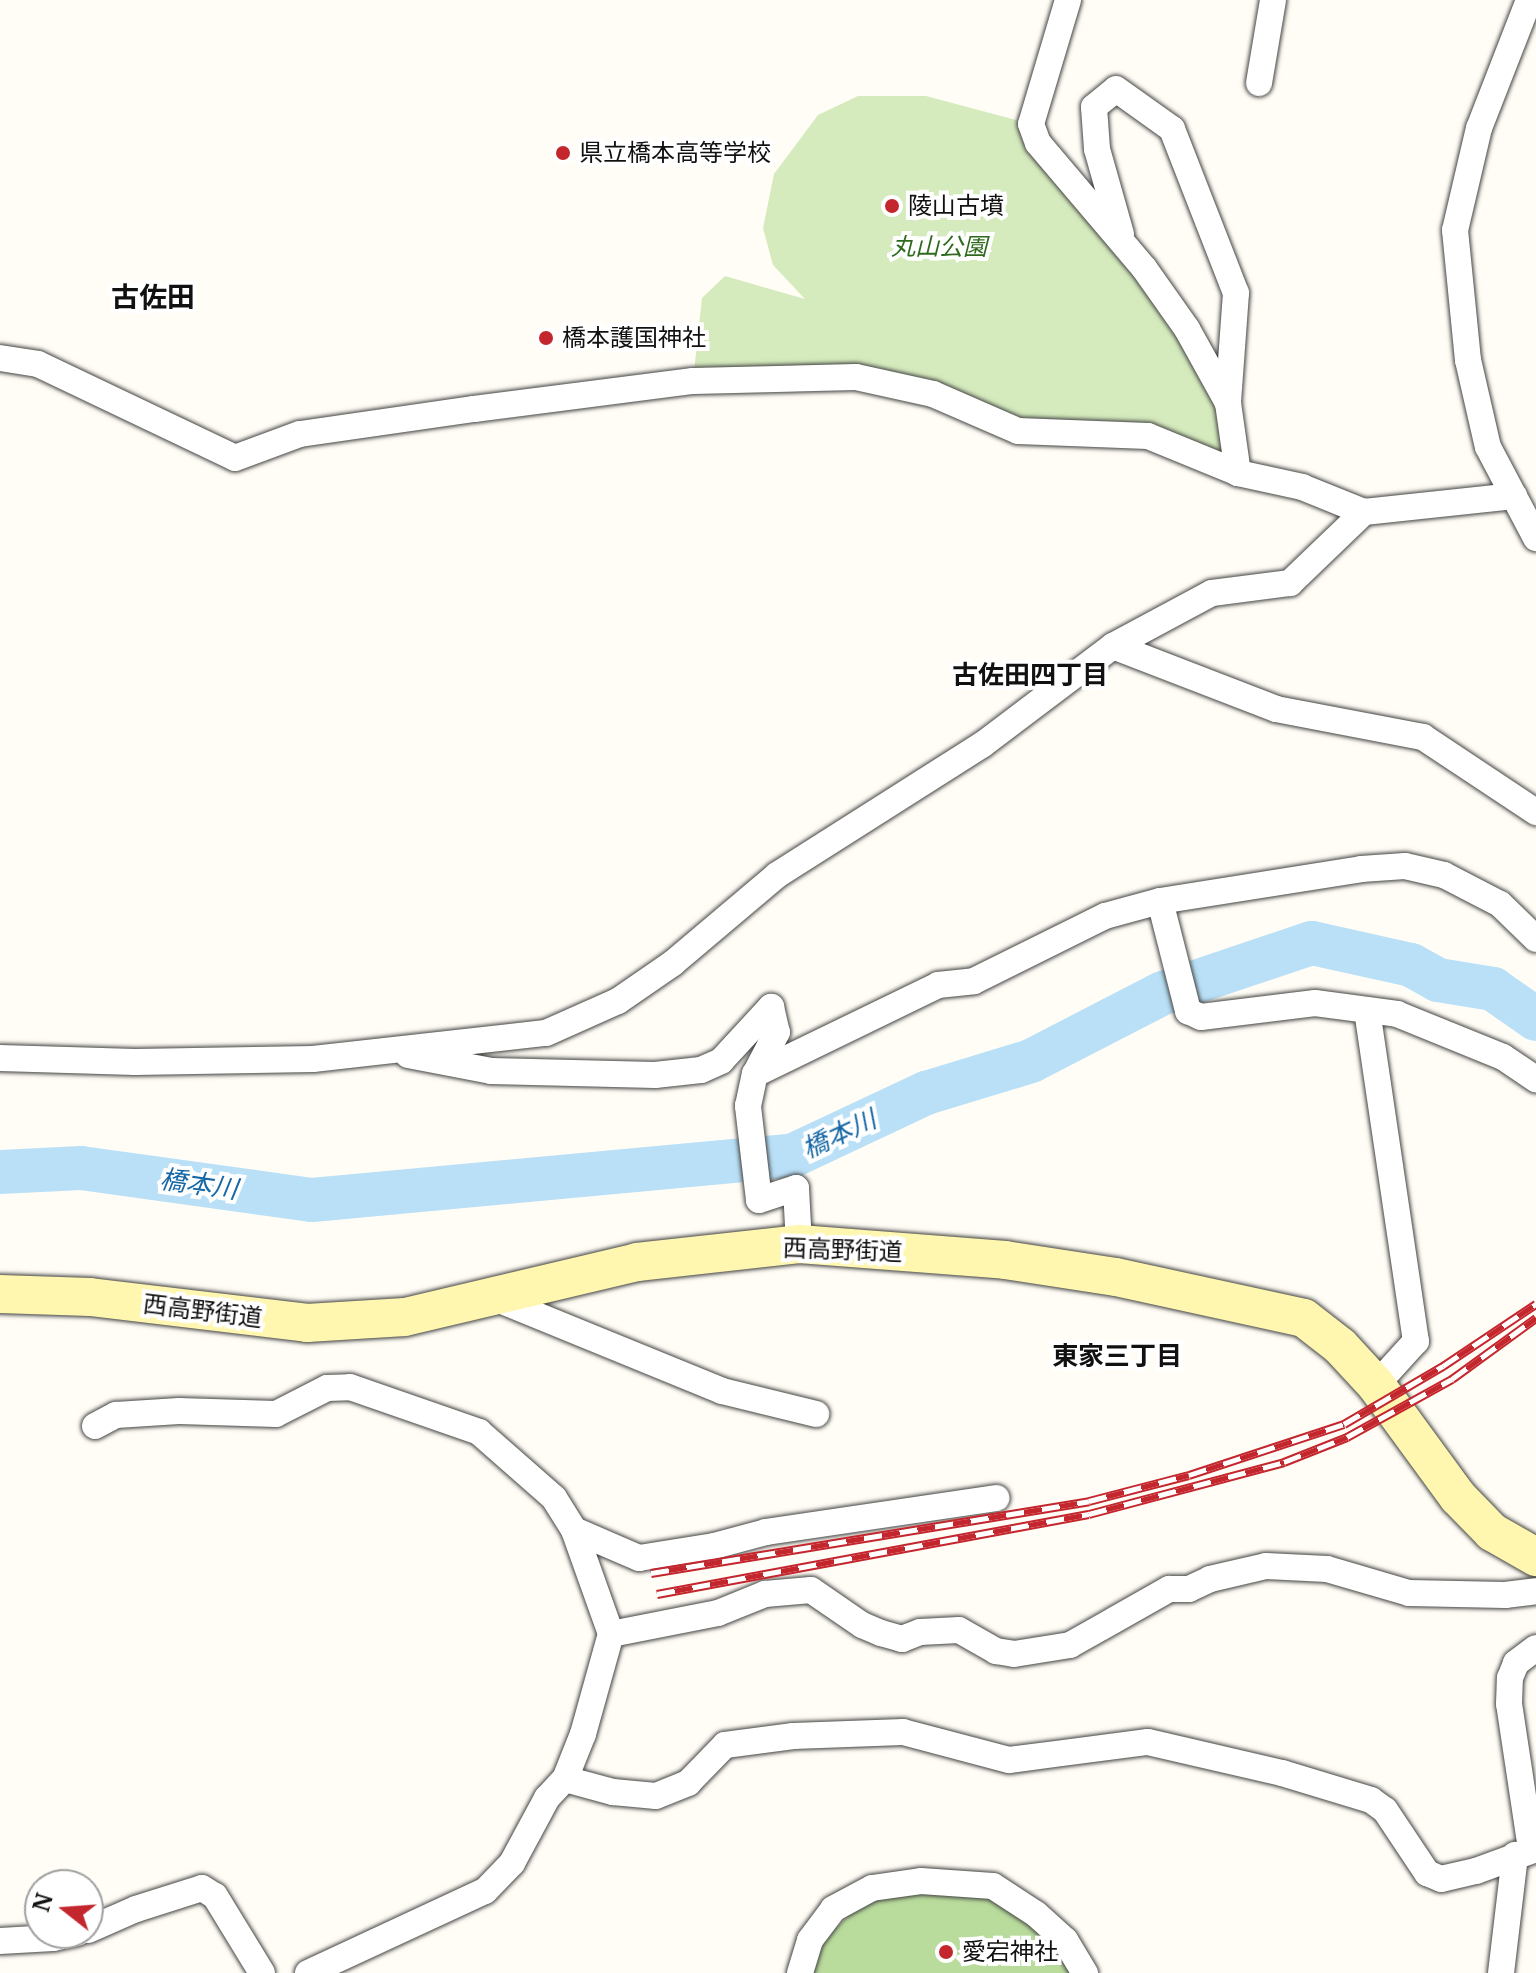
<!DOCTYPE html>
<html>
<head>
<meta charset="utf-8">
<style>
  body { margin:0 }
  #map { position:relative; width:1536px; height:1973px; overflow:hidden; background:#fffdf5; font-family:Merriweather,"Noto Sans JP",serif }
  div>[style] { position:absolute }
  .green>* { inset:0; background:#d5ebbd }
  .forest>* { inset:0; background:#b9dc9c }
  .river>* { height:44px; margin:-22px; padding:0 22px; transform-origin:22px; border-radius:22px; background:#b9e0f7 }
  .roads { filter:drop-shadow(0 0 2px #444) drop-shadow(0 0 2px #444) }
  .street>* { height:26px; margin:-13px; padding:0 13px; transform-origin:13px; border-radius:13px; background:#fff }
  .secondary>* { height:38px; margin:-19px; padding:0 19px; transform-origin:19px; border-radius:19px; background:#fff6b0 }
  .rail>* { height:9px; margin-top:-4.5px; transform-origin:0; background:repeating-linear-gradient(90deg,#fff 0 18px,#c4262e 0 36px); box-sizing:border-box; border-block:2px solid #c4262e }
  .dots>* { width:22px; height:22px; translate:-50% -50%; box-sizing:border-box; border:4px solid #fff; border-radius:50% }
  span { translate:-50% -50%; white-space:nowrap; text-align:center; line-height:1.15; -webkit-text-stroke:8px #fff; paint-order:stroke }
  .poi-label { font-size:24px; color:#111 }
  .left { translate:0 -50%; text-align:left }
  .park-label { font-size:24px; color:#2f6b1f; font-style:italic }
  .street-label { font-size:24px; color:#111 }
  .neighbourhood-label { font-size:26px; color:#111; font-weight:700 }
  .water-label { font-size:26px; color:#1768a6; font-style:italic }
  .quarter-label { font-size:28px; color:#111; font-weight:700 }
  .north { position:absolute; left:24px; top:1869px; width:80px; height:80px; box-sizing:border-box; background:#fff; border:2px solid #a0a0a0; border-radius:50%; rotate:287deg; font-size:22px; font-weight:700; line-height:32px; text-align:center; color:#111 }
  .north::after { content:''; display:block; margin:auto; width:28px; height:36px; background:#c4262e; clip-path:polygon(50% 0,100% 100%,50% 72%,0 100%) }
</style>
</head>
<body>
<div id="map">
  <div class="green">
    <i style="clip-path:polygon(858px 96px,926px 96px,1031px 124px,1228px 403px,1238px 473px,1158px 439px,1018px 431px,933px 394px,693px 381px,702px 298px,725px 276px,805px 299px,773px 265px,763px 228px,774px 174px,818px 115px)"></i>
  </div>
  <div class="forest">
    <i style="clip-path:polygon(992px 1889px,1083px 1973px,807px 1973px,819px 1945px,871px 1893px)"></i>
  </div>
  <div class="river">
    <i style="left:0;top:1172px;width:81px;rotate:-2.8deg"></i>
    <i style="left:81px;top:1168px;width:233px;rotate:7.9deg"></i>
    <i style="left:312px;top:1200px;width:484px;rotate:-5.3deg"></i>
    <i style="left:794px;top:1155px;width:146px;rotate:-25.2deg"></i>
    <i style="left:926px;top:1093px;width:110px;rotate:-16.9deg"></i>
    <i style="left:1031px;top:1061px;width:148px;rotate:-27.3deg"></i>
    <i style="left:1163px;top:993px;width:157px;rotate:-18.6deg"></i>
    <i style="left:1312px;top:943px;width:101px;rotate:12.5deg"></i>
    <i style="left:1411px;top:965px;width:31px;rotate:29deg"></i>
    <i style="left:1438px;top:980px;width:56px;rotate:9.3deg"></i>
    <i style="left:1493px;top:989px;width:52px;rotate:34.9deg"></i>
  </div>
  <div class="roads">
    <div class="street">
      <i style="left:1068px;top:0;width:129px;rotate:106.6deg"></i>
      <i style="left:1031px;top:124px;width:20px;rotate:70deg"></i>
      <i style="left:1038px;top:143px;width:164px;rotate:49.7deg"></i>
      <i style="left:1144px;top:268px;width:75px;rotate:54.8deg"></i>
      <i style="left:1187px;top:329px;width:85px;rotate:61deg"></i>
      <i style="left:1228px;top:403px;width:71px;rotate:81.9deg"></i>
      <i style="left:1529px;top:0;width:137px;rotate:111.3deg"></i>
      <i style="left:1479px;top:128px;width:105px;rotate:103.2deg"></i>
      <i style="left:1455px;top:230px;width:131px;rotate:84.3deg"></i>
      <i style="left:1468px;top:360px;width:89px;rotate:77.1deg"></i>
      <i style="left:1488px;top:447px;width:103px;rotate:62.2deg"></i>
      <i style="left:1259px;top:83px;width:84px;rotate:-80.4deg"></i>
      <i style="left:1121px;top:234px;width:88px;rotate:-105.8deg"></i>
      <i style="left:1097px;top:149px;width:42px;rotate:-94.1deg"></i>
      <i style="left:1094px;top:107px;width:28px;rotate:-39deg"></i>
      <i style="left:1116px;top:89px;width:69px;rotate:35.5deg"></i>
      <i style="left:1172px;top:129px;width:176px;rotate:68.7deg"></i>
      <i style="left:1236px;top:293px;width:110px;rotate:94.2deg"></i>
      <i style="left:0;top:358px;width:38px;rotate:9deg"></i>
      <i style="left:38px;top:364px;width:218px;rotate:25.5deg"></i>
      <i style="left:235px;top:458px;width:69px;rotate:-20.3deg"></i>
      <i style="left:300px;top:434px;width:176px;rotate:-8.2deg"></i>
      <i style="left:474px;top:409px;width:221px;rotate:-7.3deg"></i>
      <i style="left:693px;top:381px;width:163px;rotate:-1.4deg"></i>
      <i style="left:856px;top:377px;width:79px;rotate:12.4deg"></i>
      <i style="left:933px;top:394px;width:93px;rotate:23.5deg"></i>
      <i style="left:1018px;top:431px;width:130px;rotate:2.2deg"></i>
      <i style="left:1148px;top:436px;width:97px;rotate:22.3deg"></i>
      <i style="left:1238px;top:473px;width:66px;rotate:12.3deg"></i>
      <i style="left:1302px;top:487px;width:67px;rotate:22deg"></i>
      <i style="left:1364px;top:512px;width:151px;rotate:-6.1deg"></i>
      <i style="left:1113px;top:646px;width:112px;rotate:-28.2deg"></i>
      <i style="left:1212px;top:593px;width:79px;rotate:-7.3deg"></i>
      <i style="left:1290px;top:583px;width:103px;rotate:-43.8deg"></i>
      <i style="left:1160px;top:901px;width:114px;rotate:75.7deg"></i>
      <i style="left:1188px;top:1011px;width:14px;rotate:25deg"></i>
      <i style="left:1201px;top:1017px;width:115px;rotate:-7deg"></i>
      <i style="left:1315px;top:1003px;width:83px;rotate:7.6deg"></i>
      <i style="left:1397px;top:1014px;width:114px;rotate:22.1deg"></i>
      <i style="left:1503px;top:1057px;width:40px;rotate:34deg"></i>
      <i style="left:1367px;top:1010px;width:335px;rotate:81.6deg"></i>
      <i style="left:1416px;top:1341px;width:59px;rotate:132.3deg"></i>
      <i style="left:408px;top:1055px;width:85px;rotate:10.9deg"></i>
      <i style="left:491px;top:1071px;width:164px;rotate:1.4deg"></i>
      <i style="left:655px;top:1075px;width:46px;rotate:-6.2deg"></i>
      <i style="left:701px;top:1070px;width:22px;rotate:-24deg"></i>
      <i style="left:721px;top:1061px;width:74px;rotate:-47.2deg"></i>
      <i style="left:771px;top:1007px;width:26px;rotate:77deg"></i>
      <i style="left:777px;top:1032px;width:47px;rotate:117.6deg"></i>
      <i style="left:0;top:1058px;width:135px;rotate:1.7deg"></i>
      <i style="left:135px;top:1062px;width:178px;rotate:-1deg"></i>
      <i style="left:313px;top:1059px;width:234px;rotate:-6.4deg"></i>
      <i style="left:546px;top:1033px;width:79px;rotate:-24deg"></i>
      <i style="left:618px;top:1001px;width:67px;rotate:-34.6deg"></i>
      <i style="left:673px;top:963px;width:136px;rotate:-40.2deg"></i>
      <i style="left:777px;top:875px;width:243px;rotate:-32.4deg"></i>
      <i style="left:982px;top:745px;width:164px;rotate:-37.1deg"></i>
      <i style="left:1113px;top:646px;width:175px;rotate:21.1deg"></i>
      <i style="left:1276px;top:709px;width:150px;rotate:10.8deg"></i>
      <i style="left:1423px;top:737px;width:136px;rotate:33.6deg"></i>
      <i style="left:799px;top:1244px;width:56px;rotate:-93.1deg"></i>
      <i style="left:796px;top:1188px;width:39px;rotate:162deg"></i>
      <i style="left:759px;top:1200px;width:95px;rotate:-96.7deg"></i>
      <i style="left:748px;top:1106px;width:33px;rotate:-78deg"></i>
      <i style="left:755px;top:1074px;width:203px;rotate:-25.9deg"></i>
      <i style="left:938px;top:985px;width:36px;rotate:-6deg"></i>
      <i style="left:974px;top:981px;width:146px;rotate:-26.4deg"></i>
      <i style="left:1105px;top:916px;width:57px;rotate:-15.3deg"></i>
      <i style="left:1160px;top:901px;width:204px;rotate:-9deg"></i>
      <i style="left:1361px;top:869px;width:44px;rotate:-3.9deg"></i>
      <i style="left:1405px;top:866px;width:40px;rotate:13deg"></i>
      <i style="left:1444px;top:875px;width:63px;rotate:27.4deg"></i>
      <i style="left:1500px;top:904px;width:50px;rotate:44.2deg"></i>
      <i style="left:492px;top:1297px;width:248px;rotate:22.2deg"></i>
      <i style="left:722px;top:1391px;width:97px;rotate:13.7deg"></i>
      <i style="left:95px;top:1426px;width:24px;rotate:-28deg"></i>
      <i style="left:116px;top:1415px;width:63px;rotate:-3.6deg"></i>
      <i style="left:179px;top:1411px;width:97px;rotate:1.8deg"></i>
      <i style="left:276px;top:1414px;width:57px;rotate:-27deg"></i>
      <i style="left:327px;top:1388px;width:23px;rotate:-2deg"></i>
      <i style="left:350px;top:1387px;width:137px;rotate:19.2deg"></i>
      <i style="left:479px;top:1432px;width:100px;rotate:41.3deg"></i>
      <i style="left:554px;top:1498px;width:38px;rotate:58deg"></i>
      <i style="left:611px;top:1634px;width:110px;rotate:-109.6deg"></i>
      <i style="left:574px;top:1530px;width:71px;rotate:23.3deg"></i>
      <i style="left:639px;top:1558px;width:76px;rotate:-9.1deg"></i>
      <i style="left:714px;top:1546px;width:54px;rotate:-15.1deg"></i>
      <i style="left:766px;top:1532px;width:233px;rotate:-8.4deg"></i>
      <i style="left:565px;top:1779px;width:50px;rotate:15.2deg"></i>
      <i style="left:613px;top:1792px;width:43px;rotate:5.3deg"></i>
      <i style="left:656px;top:1796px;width:35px;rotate:-22deg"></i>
      <i style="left:688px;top:1783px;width:53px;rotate:-45.8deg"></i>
      <i style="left:725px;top:1745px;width:69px;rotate:-7.5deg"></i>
      <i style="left:793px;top:1736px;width:110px;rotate:-2.1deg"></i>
      <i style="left:903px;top:1732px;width:110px;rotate:14.8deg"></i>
      <i style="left:1009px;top:1760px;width:140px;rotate:-7.4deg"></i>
      <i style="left:1148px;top:1742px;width:138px;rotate:13deg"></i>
      <i style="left:1282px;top:1773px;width:93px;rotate:16.9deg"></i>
      <i style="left:1371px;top:1800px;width:17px;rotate:36deg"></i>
      <i style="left:1385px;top:1810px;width:76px;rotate:56.3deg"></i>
      <i style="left:1427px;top:1873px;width:15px;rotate:23deg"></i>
      <i style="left:1441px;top:1879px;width:36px;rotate:-13deg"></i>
      <i style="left:1476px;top:1871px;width:64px;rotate:-20.1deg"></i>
      <i style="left:1531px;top:1849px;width:147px;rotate:-98.6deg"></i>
      <i style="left:1509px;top:1704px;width:26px;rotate:-88deg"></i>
      <i style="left:1510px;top:1678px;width:16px;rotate:-68deg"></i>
      <i style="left:1516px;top:1663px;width:25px;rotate:-37deg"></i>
      <i style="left:88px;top:1930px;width:52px;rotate:-23.6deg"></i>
      <i style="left:136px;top:1909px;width:69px;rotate:-17.7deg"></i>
      <i style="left:202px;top:1888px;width:15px;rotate:32deg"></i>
      <i style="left:215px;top:1896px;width:90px;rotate:58.6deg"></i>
      <i style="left:0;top:1941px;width:53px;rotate:-3.2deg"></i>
      <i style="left:53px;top:1938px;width:25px;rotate:-12deg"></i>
      <i style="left:308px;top:1973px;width:195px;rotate:-24.9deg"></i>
      <i style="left:485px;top:1891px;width:39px;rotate:-46deg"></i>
      <i style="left:512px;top:1863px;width:74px;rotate:-61.7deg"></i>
      <i style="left:547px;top:1798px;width:26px;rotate:-47deg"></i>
      <i style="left:565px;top:1779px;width:48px;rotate:-68.2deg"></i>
      <i style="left:583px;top:1734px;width:104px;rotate:-74.4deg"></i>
      <i style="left:611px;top:1634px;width:109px;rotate:-11.1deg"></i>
      <i style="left:718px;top:1613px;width:51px;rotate:-22deg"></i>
      <i style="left:765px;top:1594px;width:46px;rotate:-5deg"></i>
      <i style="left:811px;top:1590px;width:62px;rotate:34.5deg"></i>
      <i style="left:862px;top:1625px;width:21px;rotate:23deg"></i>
      <i style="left:881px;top:1633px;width:22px;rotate:16deg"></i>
      <i style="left:902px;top:1639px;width:19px;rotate:-21deg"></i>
      <i style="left:920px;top:1632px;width:39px;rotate:-3deg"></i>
      <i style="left:959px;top:1630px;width:43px;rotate:29.6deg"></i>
      <i style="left:996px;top:1651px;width:18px;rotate:9deg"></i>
      <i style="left:1014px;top:1654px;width:57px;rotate:-9.1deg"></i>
      <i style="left:1070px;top:1645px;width:114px;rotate:-29.5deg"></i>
      <i style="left:1169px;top:1589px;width:20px"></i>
      <i style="left:1189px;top:1589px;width:23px;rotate:-25deg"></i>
      <i style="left:1210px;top:1579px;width:57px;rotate:-13.1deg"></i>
      <i style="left:1266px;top:1566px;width:61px;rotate:2.8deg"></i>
      <i style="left:1327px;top:1569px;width:85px;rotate:16.3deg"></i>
      <i style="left:1409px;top:1593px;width:96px;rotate:1.2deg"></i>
      <i style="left:1505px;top:1595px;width:31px;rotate:-7deg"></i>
      <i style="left:800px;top:1973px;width:34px;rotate:-73deg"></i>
      <i style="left:810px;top:1940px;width:39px;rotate:-53deg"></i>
      <i style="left:833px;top:1909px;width:44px;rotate:-28.3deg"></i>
      <i style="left:872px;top:1888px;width:49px;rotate:-8.1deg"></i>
      <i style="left:921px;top:1881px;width:72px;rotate:4deg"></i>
      <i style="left:993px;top:1886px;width:51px;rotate:33.1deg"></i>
      <i style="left:1036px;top:1914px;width:39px;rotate:42deg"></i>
      <i style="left:1065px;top:1940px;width:39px;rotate:59deg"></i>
      <i style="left:1501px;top:1973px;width:119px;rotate:-83.2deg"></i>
    </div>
    <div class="secondary">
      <i style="left:0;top:1294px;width:90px;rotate:1.9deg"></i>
      <i style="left:90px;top:1297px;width:219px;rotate:6.8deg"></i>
      <i style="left:307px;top:1323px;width:98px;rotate:-3.5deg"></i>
      <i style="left:405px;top:1317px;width:238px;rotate:-13.3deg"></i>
      <i style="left:637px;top:1262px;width:163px;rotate:-6.3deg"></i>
      <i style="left:799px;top:1244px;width:207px;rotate:4.4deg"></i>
      <i style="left:1005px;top:1260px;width:112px;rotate:8.7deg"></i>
      <i style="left:1116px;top:1277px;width:192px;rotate:12.3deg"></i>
      <i style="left:1304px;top:1318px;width:46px;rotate:37.9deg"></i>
      <i style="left:1340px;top:1346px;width:53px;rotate:47.3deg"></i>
      <i style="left:1376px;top:1385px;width:139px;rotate:53.8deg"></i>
      <i style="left:1458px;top:1497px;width:49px;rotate:45.8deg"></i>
      <i style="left:1492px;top:1532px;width:51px;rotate:29.6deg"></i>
    </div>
  </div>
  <div class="rail">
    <i style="left:651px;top:1573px;width:444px;rotate:-9.3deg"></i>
    <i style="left:1089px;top:1501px;width:103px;rotate:-14.6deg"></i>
    <i style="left:1189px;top:1475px;width:163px;rotate:-18.2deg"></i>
    <i style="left:1344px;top:1424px;width:115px;rotate:-30.4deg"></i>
    <i style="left:1443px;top:1366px;width:112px;rotate:-33.7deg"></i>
    <i style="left:657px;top:1594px;width:439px;rotate:-10.5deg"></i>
    <i style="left:1089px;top:1514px;width:202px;rotate:-14.9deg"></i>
    <i style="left:1284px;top:1462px;width:68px;rotate:-21.6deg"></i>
    <i style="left:1347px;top:1437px;width:120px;rotate:-28.9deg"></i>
    <i style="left:1452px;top:1379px;width:104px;rotate:-36deg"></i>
  </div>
  <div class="dots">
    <i style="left:563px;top:153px;background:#c4262e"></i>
    <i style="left:892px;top:206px;background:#c4262e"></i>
    <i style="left:546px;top:338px;background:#c4262e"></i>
    <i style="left:946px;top:1952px;background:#c4262e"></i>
  </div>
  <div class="poi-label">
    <span class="left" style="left:579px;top:153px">県立橋本高等学校</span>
    <span class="left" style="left:908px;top:206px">陵山古墳</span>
    <span class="left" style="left:562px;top:338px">橋本護国神社</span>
    <span class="left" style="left:962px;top:1952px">愛宕神社</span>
  </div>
  <div class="park-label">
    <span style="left:939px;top:247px">丸山公園</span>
  </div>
  <div class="street-label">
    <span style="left:843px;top:1250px;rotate:2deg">西高野街道</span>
    <span style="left:203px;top:1311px;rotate:7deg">西高野街道</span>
  </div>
  <div class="neighbourhood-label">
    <span style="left:1030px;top:675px">古佐田四丁目</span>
    <span style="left:1117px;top:1356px">東家三丁目</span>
  </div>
  <div class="water-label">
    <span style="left:839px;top:1134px;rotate:-25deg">橋本川</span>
    <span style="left:199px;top:1184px;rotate:8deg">橋本川</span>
  </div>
  <div class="quarter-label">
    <span style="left:153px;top:297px">古佐田</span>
  </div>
  <div class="north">N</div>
</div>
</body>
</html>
